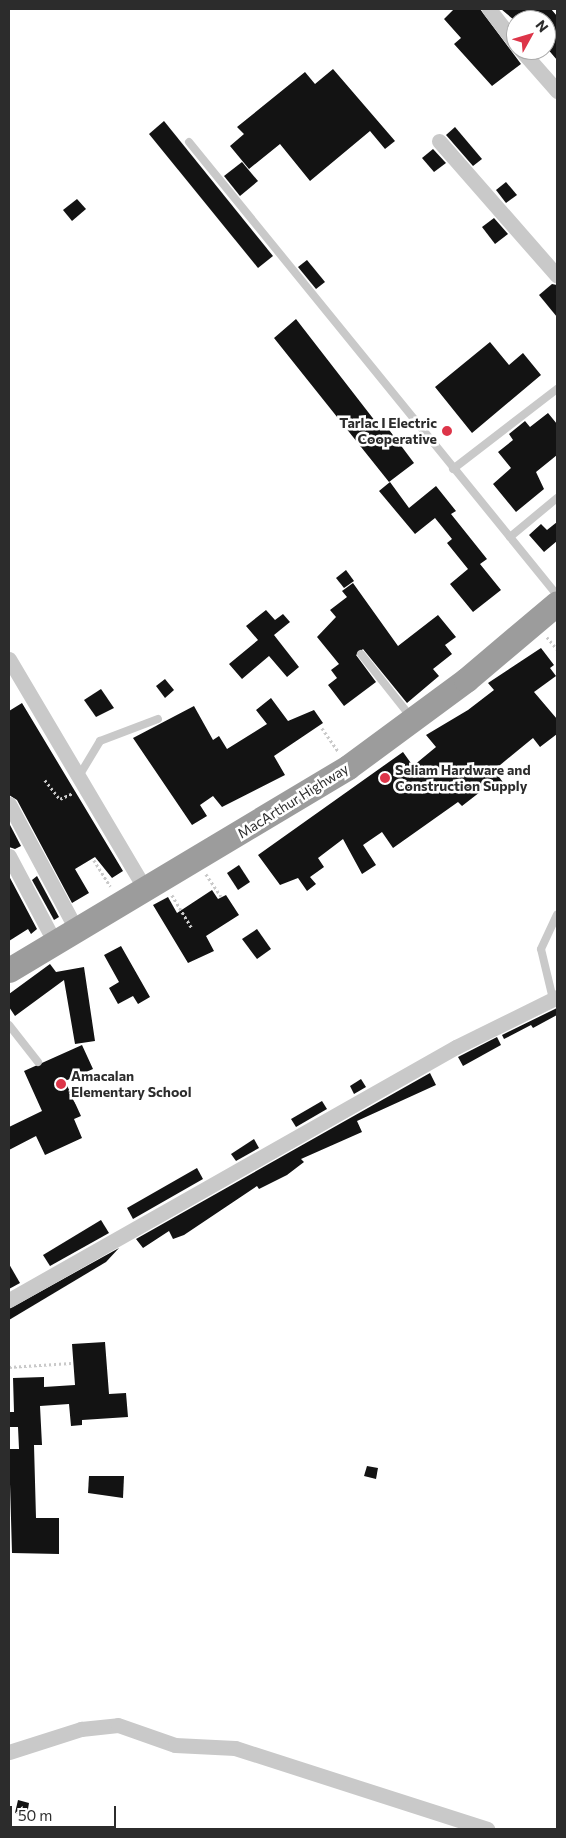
<!DOCTYPE html>
<html>
<head>
<meta charset="utf-8">
<style>
  body { margin:0 }
  #map { position:relative; width:566px; height:1838px; overflow:hidden; background:#fff; font-family:Commissioner,sans-serif }
  div>[style] { position:absolute }
  .building>* { inset:0; background:#131313 }
  .path>* { height:2.5px; margin-top:-1.25px; transform-origin:0; background:repeating-linear-gradient(90deg,#c9c9c9 0 2.5px,transparent 0 5px) }
  .service>* { height:8px; margin:-4px; padding:0 4px; transform-origin:4px; border-radius:4px; background:#c9c9c9 }
  .minor>* { height:15px; margin:-7.5px; padding:0 7.5px; transform-origin:7.5px; border-radius:7.5px; background:#c9c9c9 }
  .trunk>* { height:25px; margin:-12.5px; padding:0 12.5px; transform-origin:12.5px; border-radius:12.5px; background:#9c9c9c }
  .dots>* { width:14px; height:14px; translate:-50% -50%; box-sizing:border-box; border:2px solid #fff; border-radius:50% }
  span { translate:-50% -50%; white-space:nowrap; text-align:center; line-height:1.15; -webkit-text-stroke:5px #fff; paint-order:stroke }
  .poi-label { font-size:14px; color:#2c2c2c; font-weight:700 }
  .right { translate:-100% -50%; text-align:right }
  .left { translate:0 -50%; text-align:left }
  .street-label { font-size:14px; color:#2c2c2c }
  .frame { position:absolute; inset:0; border:10px solid #2c2c2c; pointer-events:none }
  .north { position:absolute; left:506px; top:10px; width:50px; height:50px; box-sizing:border-box; background:#fff; border:1px solid #ababab; border-radius:50%; rotate:51deg; font-size:14px; font-weight:700; line-height:20px; text-align:center; color:#2c2c2c }
  .north::after { content:''; display:block; margin:auto; width:18px; height:22px; background:#dd3549; clip-path:polygon(50% 0,100% 100%,50% 72%,0 100%) }
  .scale { position:absolute; left:10px; top:1806px; width:106px; height:22px; box-sizing:border-box; border:2px solid #2c2c2c; border-top:0; padding-left:6px; font-size:15px; line-height:18px; white-space:nowrap; color:#2c2c2c; -webkit-text-stroke:4px #fff; paint-order:stroke }
</style>
</head>
<body>
<div id="map">
  <div class="building">
    <i style="clip-path:polygon(454px 9px,480px 9px,521px 64px,492px 86px,454px 44px,461px 38px,444px 19px)"></i>
    <i style="clip-path:polygon(501px 9px,551px 9px,557px 16px,557px 60px,546px 47px,546px 20px,514px 20px)"></i>
    <i style="clip-path:polygon(333px 69px,395px 141px,385px 149px,370px 131px,310px 181px,280px 144px,249px 169px,230px 146px,244px 134px,237px 127px,305px 72px,315px 84px)"></i>
    <i style="clip-path:polygon(164px 121px,273px 256px,258px 268px,149px 134px)"></i>
    <i style="clip-path:polygon(455px 127px,482px 159px,473px 166px,446px 135px)"></i>
    <i style="clip-path:polygon(433px 149px,446px 163px,434px 172px,422px 158px)"></i>
    <i style="clip-path:polygon(242px 162px,258px 181px,240px 196px,224px 176px)"></i>
    <i style="clip-path:polygon(506px 182px,517px 195px,506px 203px,496px 190px)"></i>
    <i style="clip-path:polygon(77px 199px,86px 209px,72px 221px,63px 210px)"></i>
    <i style="clip-path:polygon(494px 218px,508px 234px,495px 244px,482px 227px)"></i>
    <i style="clip-path:polygon(307px 260px,325px 282px,316px 289px,298px 267px)"></i>
    <i style="clip-path:polygon(552px 284px,557px 285px,557px 317px,539px 295px)"></i>
    <i style="clip-path:polygon(296px 319px,382px 430px,387px 427px,414px 463px,389px 482px,274px 338px)"></i>
    <i style="clip-path:polygon(490px 342px,509px 365px,523px 353px,541px 375px,472px 433px,435px 387px)"></i>
    <i style="clip-path:polygon(548px 413px,557px 424px,557px 455px,536px 472px,544px 489px,516px 512px,493px 484px,511px 468px,498px 452px,513px 440px,509px 434px,525px 421px,530px 427px)"></i>
    <i style="clip-path:polygon(390px 482px,409px 508px,436px 486px,456px 511px,451px 514px,487px 559px,480px 564px,501px 590px,473px 612px,450px 584px,468px 569px,447px 543px,452px 539px,435px 518px,415px 534px,379px 491px)"></i>
    <i style="clip-path:polygon(557px 522px,557px 541px,544px 552px,529px 535px,541px 524px,547px 530px)"></i>
    <i style="clip-path:polygon(346px 570px,354px 581px,344px 588px,336px 578px)"></i>
    <i style="clip-path:polygon(353px 583px,398px 646px,438px 615px,456px 637px,445px 645px,452px 654px,433px 669px,439px 676px,407px 703px,363px 649px,356px 655px,376px 682px,344px 706px,328px 685px,337px 678px,331px 670px,339px 664px,317px 637px,336px 617px,330px 610px,347px 597px,342px 591px)"></i>
    <i style="clip-path:polygon(266px 610px,275px 620px,283px 614px,290px 622px,274px 635px,299px 667px,287px 677px,269px 656px,242px 679px,229px 664px,258px 640px,246px 626px)"></i>
    <i style="clip-path:polygon(541px 648px,554px 665px,550px 668px,556px 676px,534px 692px,557px 719px,557px 734px,540px 747px,533px 738px,494px 770px,505px 785px,495px 793px,489px 785px,462px 806px,458px 802px,393px 848px,382px 832px,363px 845px,376px 865px,362px 874px,343px 839px,318px 858px,324px 867px,310px 877px,316px 884px,307px 891px,298px 878px,280px 885px,258px 855px,403px 752px,413px 766px,436px 747px,426px 735px,468px 710px,494px 690px,488px 683px)"></i>
    <i style="clip-path:polygon(165px 679px,174px 690px,165px 698px,156px 686px)"></i>
    <i style="clip-path:polygon(101px 689px,114px 708px,96px 717px,84px 700px)"></i>
    <i style="clip-path:polygon(271px 698px,288px 721px,314px 710px,323px 723px,274px 756px,285px 775px,222px 807px,213px 796px,200px 805px,207px 816px,192px 825px,133px 738px,194px 706px,213px 740px,219px 736px,227px 749px,267px 724px,256px 710px)"></i>
    <i style="clip-path:polygon(22px 703px,123px 871px,112px 878px,95px 857px,75px 869px,89px 893px,72px 903px,17px 800px,9px 795px,9px 711px)"></i>
    <i style="clip-path:polygon(9px 823px,21px 846px,15px 849px,9px 847px)"></i>
    <i style="clip-path:polygon(239px 865px,250px 882px,238px 890px,227px 873px)"></i>
    <i style="clip-path:polygon(9px 876px,37px 929px,31px 934px,28px 929px,9px 941px)"></i>
    <i style="clip-path:polygon(37px 876px,59px 917px,54px 920px,32px 880px)"></i>
    <i style="clip-path:polygon(212px 890px,218px 899px,226px 895px,239px 915px,206px 936px,214px 951px,188px 963px,153px 905px,168px 897px,177px 913px)"></i>
    <i style="clip-path:polygon(257px 929px,271px 949px,257px 959px,242px 939px)"></i>
    <i style="clip-path:polygon(121px 946px,150px 997px,138px 1004px,133px 996px,118px 1004px,109px 988px,119px 982px,104px 955px)"></i>
    <i style="clip-path:polygon(50px 964px,56px 972px,84px 967px,95px 1041px,75px 1044px,64px 980px,15px 1016px,9px 1007px,9px 994px)"></i>
    <i style="clip-path:polygon(557px 1008px,557px 1015px,533px 1028px,531px 1025px,504px 1039px,502px 1035px)"></i>
    <i style="clip-path:polygon(497px 1037px,501px 1045px,463px 1066px,458px 1057px)"></i>
    <i style="clip-path:polygon(82px 1045px,93px 1069px,65px 1081px,81px 1116px,74px 1119px,82px 1138px,45px 1155px,36px 1136px,9px 1150px,9px 1127px,42px 1111px,24px 1071px)"></i>
    <i style="clip-path:polygon(430px 1073px,436px 1085px,357px 1121px,362px 1132px,301px 1159px,304px 1162px,287px 1175px,259px 1189px,257px 1186px,184px 1235px,173px 1239px,169px 1231px,143px 1248px,136px 1239px)"></i>
    <i style="clip-path:polygon(361px 1079px,366px 1087px,354px 1094px,350px 1086px)"></i>
    <i style="clip-path:polygon(322px 1101px,327px 1109px,296px 1127px,291px 1119px)"></i>
    <i style="clip-path:polygon(254px 1139px,259px 1148px,236px 1161px,231px 1154px)"></i>
    <i style="clip-path:polygon(197px 1168px,203px 1179px,133px 1219px,127px 1208px)"></i>
    <i style="clip-path:polygon(101px 1220px,109px 1233px,50px 1266px,43px 1255px)"></i>
    <i style="clip-path:polygon(119px 1248px,106px 1262px,9px 1320px,9px 1309px)"></i>
    <i style="clip-path:polygon(9px 1264px,20px 1283px,9px 1289px)"></i>
    <i style="clip-path:polygon(105px 1342px,109px 1394px,126px 1393px,128px 1417px,82px 1420px,82px 1425px,71px 1426px,69px 1404px,40px 1406px,42px 1445px,34px 1445px,36px 1518px,59px 1518px,59px 1554px,12px 1553px,9px 1449px,19px 1449px,18px 1427px,9px 1427px,9px 1412px,14px 1412px,13px 1378px,44px 1377px,44px 1387px,75px 1385px,72px 1344px)"></i>
    <i style="clip-path:polygon(367px 1466px,378px 1468px,376px 1479px,364px 1476px)"></i>
    <i style="clip-path:polygon(89px 1476px,124px 1476px,123px 1498px,88px 1493px)"></i>
    <i style="clip-path:polygon(18px 1800px,29px 1803px,27px 1815px,15px 1813px)"></i>
  </div>
  <div class="path">
    <i style="left:547px;top:637px;width:16px;rotate:50deg"></i>
    <i style="left:322px;top:728px;width:28px;rotate:55deg"></i>
    <i style="left:45px;top:780px;width:24px;rotate:52deg"></i>
    <i style="left:60px;top:799px;width:14px;rotate:-25deg"></i>
    <i style="left:94px;top:860px;width:31px;rotate:58deg"></i>
    <i style="left:206px;top:874px;width:27px;rotate:56deg"></i>
    <i style="left:172px;top:895px;width:39px;rotate:59deg"></i>
    <i style="left:9px;top:1367px;width:62px;rotate:-3.7deg"></i>
  </div>
  <div class="service">
    <i style="left:189px;top:142px;width:509px;rotate:50.9deg"></i>
    <i style="left:453px;top:469px;width:131px;rotate:-37.6deg"></i>
    <i style="left:557px;top:498px;width:61px;rotate:140.3deg"></i>
    <i style="left:510px;top:537px;width:75px;rotate:51deg"></i>
    <i style="left:361px;top:654px;width:80px;rotate:51.6deg"></i>
    <i style="left:79px;top:776px;width:41px;rotate:-59deg"></i>
    <i style="left:100px;top:741px;width:62px;rotate:-20.8deg"></i>
    <i style="left:553px;top:999px;width:51px;rotate:-103.5deg"></i>
    <i style="left:541px;top:949px;width:38px;rotate:-65deg"></i>
    <i style="left:9px;top:1025px;width:47px;rotate:51.9deg"></i>
  </div>
  <div class="minor">
    <i style="left:489px;top:9px;width:44px;rotate:52.4deg"></i>
    <i style="left:521px;top:50px;width:55px;rotate:48.7deg"></i>
    <i style="left:439px;top:141px;width:179px;rotate:48.8deg"></i>
    <i style="left:9px;top:659px;width:269px;rotate:59.4deg"></i>
    <i style="left:9px;top:804px;width:144px;rotate:61.8deg"></i>
    <i style="left:9px;top:856px;width:98px;rotate:62.1deg"></i>
    <i style="left:9px;top:1300px;width:514px;rotate:-29.51deg"></i>
    <i style="left:456px;top:1047px;width:113px;rotate:-26.3deg"></i>
    <i style="left:9px;top:1752px;width:76px;rotate:-17.7deg"></i>
    <i style="left:81px;top:1729px;width:37px;rotate:-6deg"></i>
    <i style="left:118px;top:1725px;width:60px;rotate:19.3deg"></i>
    <i style="left:175px;top:1745px;width:60px;rotate:2.9deg"></i>
    <i style="left:235px;top:1748px;width:265px;rotate:17.8deg"></i>
  </div>
  <div class="trunk">
    <i style="left:9px;top:970px;width:395px;rotate:-30.9deg"></i>
    <i style="left:348px;top:767px;width:147px;rotate:-36.4deg"></i>
    <i style="left:466px;top:680px;width:119px;rotate:-40.2deg"></i>
  </div>
  <div class="dots">
    <i style="left:447px;top:431px;background:#dd3549"></i>
    <i style="left:385px;top:778px;background:#dd3549"></i>
    <i style="left:61px;top:1084px;background:#dd3549"></i>
  </div>
  <div class="poi-label">
    <span class="right" style="left:437px;top:431px">Tarlac I Electric<br>Cooperative</span>
    <span class="left" style="left:395px;top:778px">Seliam Hardware and<br>Construction Supply</span>
    <span class="left" style="left:71px;top:1084px">Amacalan<br>Elementary School</span>
  </div>
  <div class="street-label">
    <span style="left:293px;top:801px;rotate:-32deg">MacArthur Highway</span>
  </div>
  <div class="frame"></div>
  <div class="north">N</div>
  <div class="scale">50 m</div>
</div>
</body>
</html>
